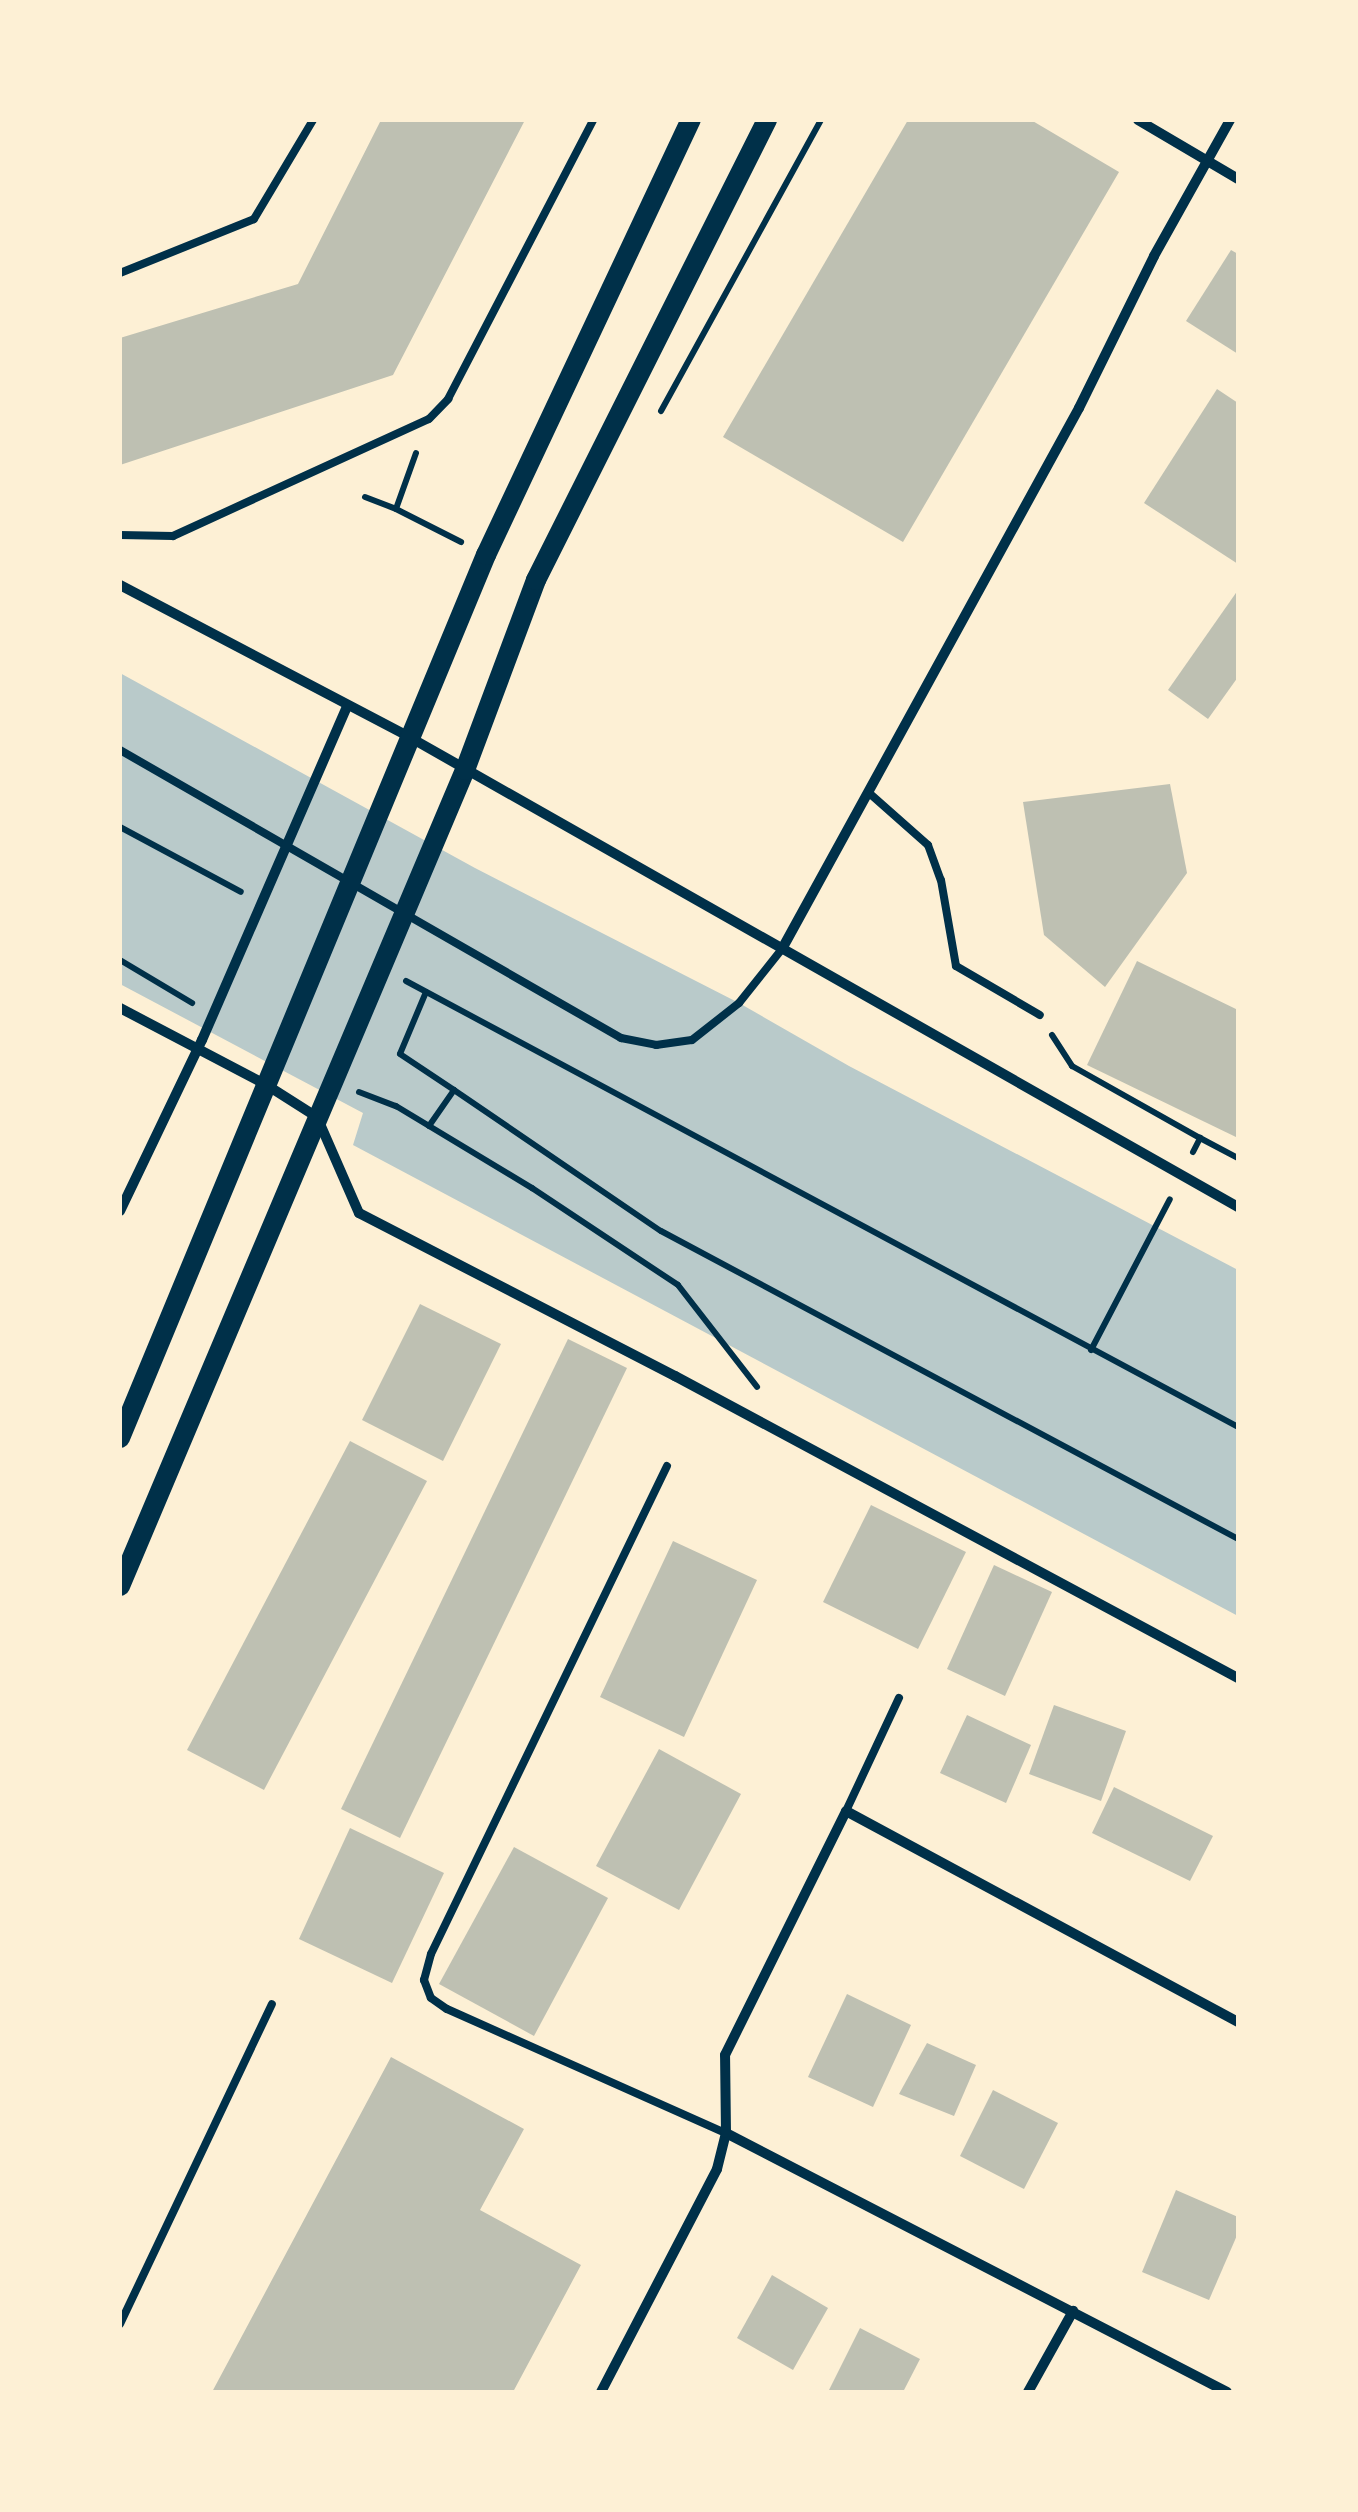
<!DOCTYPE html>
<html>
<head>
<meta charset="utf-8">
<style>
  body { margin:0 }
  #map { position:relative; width:1358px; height:2512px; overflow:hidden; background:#fdf0d5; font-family:"Alegreya Sans",sans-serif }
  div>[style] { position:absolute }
  .green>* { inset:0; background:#b9caca }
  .building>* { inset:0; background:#bec0b2 }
  .path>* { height:6px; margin:-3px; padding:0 3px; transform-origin:3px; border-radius:3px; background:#003049 }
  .service>* { height:8px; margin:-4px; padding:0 4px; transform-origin:4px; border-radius:4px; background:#003049 }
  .minor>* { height:10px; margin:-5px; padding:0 5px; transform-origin:5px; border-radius:5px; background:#003049 }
  .secondary>* { height:20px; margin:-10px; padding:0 10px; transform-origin:10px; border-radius:10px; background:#003049 }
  span { translate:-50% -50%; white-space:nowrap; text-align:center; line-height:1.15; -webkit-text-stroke:8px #fdf0d5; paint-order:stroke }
  .frame { position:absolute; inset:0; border:122px solid #fdf0d5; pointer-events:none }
</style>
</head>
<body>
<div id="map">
  <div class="green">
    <i style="clip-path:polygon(120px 673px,475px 868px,739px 1003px,849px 1066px,1238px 1270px,1238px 1616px,353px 1145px,363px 1113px,120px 984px)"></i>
  </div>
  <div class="building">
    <i style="clip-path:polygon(381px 120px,525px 120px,393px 375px,120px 465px,120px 338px,298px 284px)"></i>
    <i style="clip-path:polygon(908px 120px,1031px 120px,1119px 172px,903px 542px,723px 437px)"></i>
    <i style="clip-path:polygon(1231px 250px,1238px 254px,1238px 354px,1186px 321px)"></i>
    <i style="clip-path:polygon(1217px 389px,1238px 403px,1238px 564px,1144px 503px)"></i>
    <i style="clip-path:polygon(1238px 590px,1238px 677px,1208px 719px,1168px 690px)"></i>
    <i style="clip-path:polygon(1170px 784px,1187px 873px,1105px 987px,1044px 935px,1023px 802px)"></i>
    <i style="clip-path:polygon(1137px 961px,1238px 1010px,1238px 1138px,1087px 1065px)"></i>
    <i style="clip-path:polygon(420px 1304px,501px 1344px,443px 1461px,362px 1420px)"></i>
    <i style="clip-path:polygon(568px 1339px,627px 1368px,400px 1838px,341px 1809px)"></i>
    <i style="clip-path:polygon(350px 1441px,427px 1481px,264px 1790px,187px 1750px)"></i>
    <i style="clip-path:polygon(871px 1505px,966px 1552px,918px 1649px,823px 1602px)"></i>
    <i style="clip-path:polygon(673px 1541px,757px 1580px,684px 1737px,600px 1697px)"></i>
    <i style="clip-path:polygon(994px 1565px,1052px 1592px,1005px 1696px,947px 1669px)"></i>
    <i style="clip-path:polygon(1054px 1705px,1126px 1731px,1101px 1801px,1029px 1774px)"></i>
    <i style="clip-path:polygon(967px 1715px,1031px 1745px,1006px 1803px,940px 1773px)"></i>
    <i style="clip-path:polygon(659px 1749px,741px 1794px,679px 1910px,596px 1866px)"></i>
    <i style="clip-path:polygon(1114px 1787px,1213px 1836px,1190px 1881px,1092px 1833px)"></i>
    <i style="clip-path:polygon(350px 1828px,444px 1873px,392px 1983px,299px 1939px)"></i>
    <i style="clip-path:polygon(514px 1847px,608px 1898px,534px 2036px,439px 1984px)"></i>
    <i style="clip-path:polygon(847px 1994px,911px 2025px,873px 2107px,808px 2077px)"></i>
    <i style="clip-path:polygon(927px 2043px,976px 2065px,954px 2116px,899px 2094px)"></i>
    <i style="clip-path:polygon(391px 2057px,524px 2129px,480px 2210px,581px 2265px,513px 2392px,212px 2392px)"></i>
    <i style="clip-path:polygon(993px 2090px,1058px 2123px,1024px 2189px,960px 2156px)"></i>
    <i style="clip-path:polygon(1176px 2190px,1238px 2217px,1238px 2233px,1209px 2300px,1142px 2272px)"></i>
    <i style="clip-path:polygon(772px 2275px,828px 2308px,793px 2370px,737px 2338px)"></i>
    <i style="clip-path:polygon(860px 2328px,920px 2359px,903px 2392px,828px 2392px)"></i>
  </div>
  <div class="path">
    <i style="left:661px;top:411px;width:332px;rotate:-61.2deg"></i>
    <i style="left:416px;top:453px;width:59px;rotate:109.7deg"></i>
    <i style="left:396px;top:509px;width:73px;rotate:26.9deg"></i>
    <i style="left:365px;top:497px;width:33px;rotate:21deg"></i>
    <i style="left:120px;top:827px;width:137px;rotate:28.2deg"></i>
    <i style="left:120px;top:960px;width:84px;rotate:30.8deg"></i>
    <i style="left:406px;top:981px;width:944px;rotate:28.19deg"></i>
    <i style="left:426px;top:992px;width:67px;rotate:112.8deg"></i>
    <i style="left:400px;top:1054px;width:65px;rotate:33.7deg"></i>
    <i style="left:1052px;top:1035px;width:37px;rotate:57deg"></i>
    <i style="left:1072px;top:1066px;width:147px;rotate:29.4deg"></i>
    <i style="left:359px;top:1092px;width:40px;rotate:21deg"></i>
    <i style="left:396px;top:1106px;width:159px;rotate:31.1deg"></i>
    <i style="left:532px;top:1188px;width:175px;rotate:33.6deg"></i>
    <i style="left:678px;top:1285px;width:129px;rotate:52.2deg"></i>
    <i style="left:429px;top:1126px;width:44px;rotate:-55.2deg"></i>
    <i style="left:454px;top:1090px;width:250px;rotate:34.3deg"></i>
    <i style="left:661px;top:1231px;width:654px;rotate:28.09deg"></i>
    <i style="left:1193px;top:1152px;width:16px;rotate:-63deg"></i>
    <i style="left:1200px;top:1138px;width:43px;rotate:27.8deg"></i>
    <i style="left:1091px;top:1350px;width:170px;rotate:-62.4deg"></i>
  </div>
  <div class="service">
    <i style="left:120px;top:273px;width:144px;rotate:-21.9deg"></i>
    <i style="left:254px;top:219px;width:115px;rotate:-59.2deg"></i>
    <i style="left:120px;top:535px;width:53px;rotate:1.1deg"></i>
    <i style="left:173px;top:536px;width:281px;rotate:-24.6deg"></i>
    <i style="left:429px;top:419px;width:28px;rotate:-46deg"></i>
    <i style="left:448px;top:399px;width:314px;rotate:-62.5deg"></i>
    <i style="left:120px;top:750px;width:578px;rotate:29.89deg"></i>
    <i style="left:621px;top:1038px;width:36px;rotate:11deg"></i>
    <i style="left:656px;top:1045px;width:36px;rotate:-8deg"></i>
    <i style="left:692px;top:1040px;width:60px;rotate:-38.2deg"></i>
    <i style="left:739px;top:1003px;width:69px;rotate:-51.5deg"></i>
    <i style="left:868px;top:792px;width:80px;rotate:41.5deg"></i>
    <i style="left:928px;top:845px;width:37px;rotate:70deg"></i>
    <i style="left:941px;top:880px;width:87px;rotate:80.1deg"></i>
    <i style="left:956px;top:966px;width:97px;rotate:30.3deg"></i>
    <i style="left:667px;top:1466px;width:542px;rotate:115.81deg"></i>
    <i style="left:431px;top:1954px;width:27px;rotate:105deg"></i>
    <i style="left:424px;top:1980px;width:19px;rotate:69deg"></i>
    <i style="left:431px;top:1998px;width:19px;rotate:35deg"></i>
    <i style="left:447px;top:2009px;width:305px;rotate:24deg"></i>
    <i style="left:846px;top:1811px;width:125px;rotate:-64.9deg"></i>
    <i style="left:120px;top:2324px;width:354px;rotate:-64.6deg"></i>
  </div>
  <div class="minor">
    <i style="left:1138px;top:120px;width:116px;rotate:30.5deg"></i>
    <i style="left:120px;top:585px;width:329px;rotate:27.7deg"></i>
    <i style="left:411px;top:738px;width:951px;rotate:29.56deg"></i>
    <i style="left:782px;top:949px;width:617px;rotate:-61.23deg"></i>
    <i style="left:1079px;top:408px;width:169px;rotate:-63.7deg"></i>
    <i style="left:1154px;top:256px;width:156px;rotate:-60.8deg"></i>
    <i style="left:120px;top:1008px;width:164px;rotate:27.7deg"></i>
    <i style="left:265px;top:1084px;width:62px;rotate:32.4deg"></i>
    <i style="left:317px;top:1117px;width:105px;rotate:66.4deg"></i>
    <i style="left:359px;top:1213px;width:356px;rotate:27.3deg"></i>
    <i style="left:675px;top:1376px;width:639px;rotate:28.21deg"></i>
    <i style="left:120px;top:1211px;width:190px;rotate:-64.4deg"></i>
    <i style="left:202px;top:1040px;width:365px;rotate:-66.5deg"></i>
    <i style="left:726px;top:2133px;width:564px;rotate:27.34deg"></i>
    <i style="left:601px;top:2392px;width:251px;rotate:-62.5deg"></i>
    <i style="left:717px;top:2169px;width:37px;rotate:-76deg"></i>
    <i style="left:726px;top:2133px;width:78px;rotate:-90.7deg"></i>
    <i style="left:725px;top:2055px;width:272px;rotate:-63.6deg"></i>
    <i style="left:846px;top:1811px;width:445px;rotate:28.3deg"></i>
    <i style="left:1028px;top:2392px;width:93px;rotate:-60.9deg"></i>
  </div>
  <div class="secondary">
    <i style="left:120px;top:1438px;width:956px;rotate:-67.49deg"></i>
    <i style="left:486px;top:555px;width:481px;rotate:-64.8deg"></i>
    <i style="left:120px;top:1586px;width:886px;rotate:-67.08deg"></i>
    <i style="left:465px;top:770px;width:203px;rotate:-69.5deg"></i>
    <i style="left:536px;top:580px;width:515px;rotate:-63.34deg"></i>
  </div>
  <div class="frame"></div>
</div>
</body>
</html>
